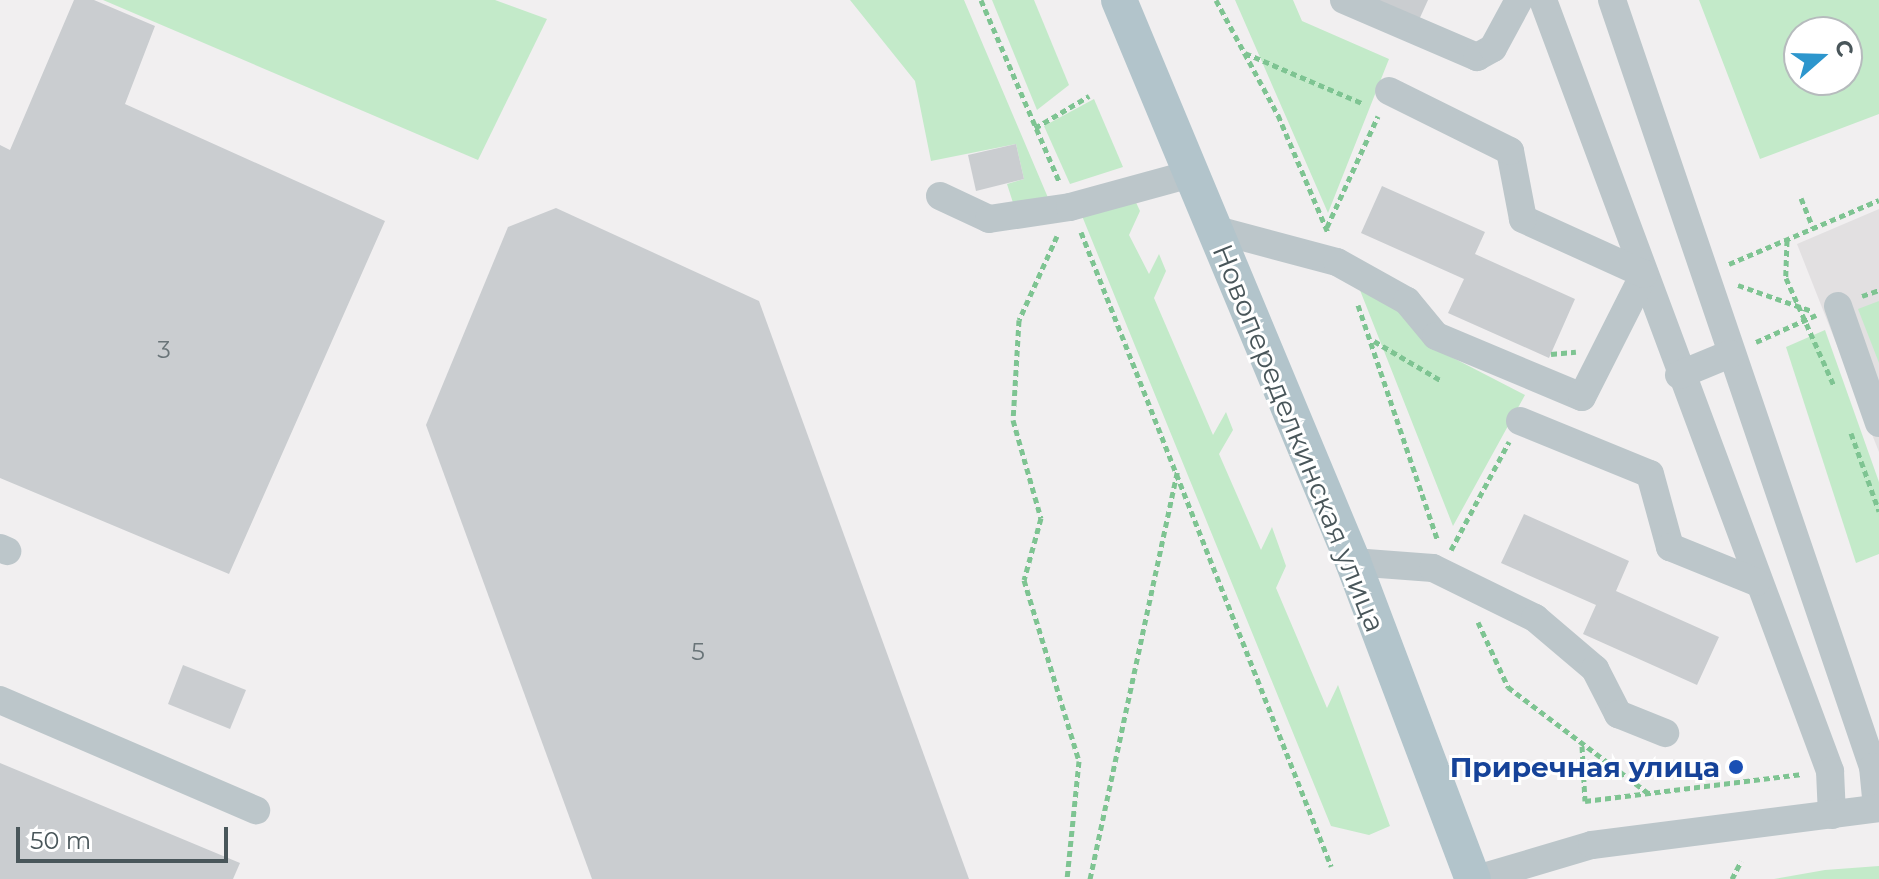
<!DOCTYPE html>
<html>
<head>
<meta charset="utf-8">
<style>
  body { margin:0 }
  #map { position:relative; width:1879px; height:879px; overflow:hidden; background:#f1eff0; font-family:Montserrat,sans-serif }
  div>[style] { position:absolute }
  .education>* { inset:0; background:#e2e0e1 }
  .green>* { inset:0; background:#c3eac9 }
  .building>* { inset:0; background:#cacdd0 }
  .path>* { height:5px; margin-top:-2.5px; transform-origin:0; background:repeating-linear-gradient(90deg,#7ec492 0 6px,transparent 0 10px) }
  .minor>* { height:28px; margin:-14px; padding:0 14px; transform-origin:14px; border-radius:14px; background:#bcc6ca }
  .major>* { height:36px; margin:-18px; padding:0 18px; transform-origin:18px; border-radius:18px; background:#b2c4cb }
  .dots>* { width:22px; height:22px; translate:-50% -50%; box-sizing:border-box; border:4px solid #fff; border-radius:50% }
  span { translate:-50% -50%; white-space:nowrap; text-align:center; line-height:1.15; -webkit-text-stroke:6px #fff; paint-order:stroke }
  .number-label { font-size:24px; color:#697478 }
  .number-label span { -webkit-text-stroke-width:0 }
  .street-label { font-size:28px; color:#49565a }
  .transit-label { font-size:28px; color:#164399; font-weight:700 }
  .right { translate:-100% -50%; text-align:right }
  .north { position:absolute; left:1783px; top:16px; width:80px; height:80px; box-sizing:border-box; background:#fff; border:2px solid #b6bbbd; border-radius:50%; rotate:70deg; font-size:22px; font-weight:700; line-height:32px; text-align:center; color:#49565a }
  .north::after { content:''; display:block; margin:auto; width:28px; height:36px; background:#2d96cd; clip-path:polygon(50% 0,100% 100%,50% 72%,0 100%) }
  .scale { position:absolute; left:16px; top:827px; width:212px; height:36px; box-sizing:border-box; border:4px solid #49565a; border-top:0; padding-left:10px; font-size:24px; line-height:28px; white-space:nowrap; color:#49565a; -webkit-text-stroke:6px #fff; paint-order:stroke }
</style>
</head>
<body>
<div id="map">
  <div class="education">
    <i style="clip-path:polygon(1879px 209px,1879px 452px,1797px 244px)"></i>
  </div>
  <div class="green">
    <i style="clip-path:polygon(103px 0,495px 0,547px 19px,478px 160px)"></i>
    <i style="clip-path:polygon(850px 0,964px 0,1049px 200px,1015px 209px,1007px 184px,1024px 179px,1016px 144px,931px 161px,915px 81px)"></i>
    <i style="clip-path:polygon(992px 0,1034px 0,1069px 85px,1037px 110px)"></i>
    <i style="clip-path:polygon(1235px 0,1293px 0,1302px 21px,1389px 59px,1328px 213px)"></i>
    <i style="clip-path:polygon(evenodd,1699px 0,1879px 0,1879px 114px,1760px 159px,1699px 0,1799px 32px,1847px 32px,1847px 80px,1799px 80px,1799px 32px)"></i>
    <i style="clip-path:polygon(1094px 99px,1123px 167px,1070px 184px,1044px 126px)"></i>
    <i style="clip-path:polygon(1133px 196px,1140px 211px,1129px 235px,1149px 274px,1159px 254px,1166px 271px,1154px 298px,1213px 435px,1226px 412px,1233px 430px,1219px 454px,1261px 550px,1272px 527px,1286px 566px,1276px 588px,1327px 708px,1338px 685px,1390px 826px,1369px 835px,1331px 826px,1080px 211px)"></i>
    <i style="clip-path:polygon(1354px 275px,1403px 310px,1430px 346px,1525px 395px,1453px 526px)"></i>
    <i style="clip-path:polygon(1879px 301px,1879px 363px,1858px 309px)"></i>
    <i style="clip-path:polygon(1825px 330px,1879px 482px,1879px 554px,1856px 563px,1786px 347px)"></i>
    <i style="clip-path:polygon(1879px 866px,1879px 879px,1774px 879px,1825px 870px)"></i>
  </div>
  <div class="building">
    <i style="clip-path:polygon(74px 0,94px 0,155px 26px,125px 104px,385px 221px,229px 574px,0 478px,0 145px,10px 150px)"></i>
    <i style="clip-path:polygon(1370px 0,1428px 0,1418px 22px)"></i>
    <i style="clip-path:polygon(1016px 144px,1024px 179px,976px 191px,968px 155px)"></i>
    <i style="clip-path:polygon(1382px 186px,1485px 232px,1475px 254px,1575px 299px,1549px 358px,1448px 313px,1464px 279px,1361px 233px)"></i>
    <i style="clip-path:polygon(556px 208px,759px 301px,969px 879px,592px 879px,426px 425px,508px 227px)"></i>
    <i style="clip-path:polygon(1524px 514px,1629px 561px,1616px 591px,1719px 637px,1697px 685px,1583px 634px,1596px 605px,1501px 563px)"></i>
    <i style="clip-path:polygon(183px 665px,246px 690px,230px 729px,168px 704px)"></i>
    <i style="clip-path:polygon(0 763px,240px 863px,233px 879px,0 879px)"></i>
  </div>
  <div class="path">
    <i style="left:981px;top:0;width:199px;rotate:66.7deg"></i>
    <i style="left:1216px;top:0;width:131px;rotate:61.7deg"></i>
    <i style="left:1278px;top:115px;width:128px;rotate:67deg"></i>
    <i style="left:1245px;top:53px;width:129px;rotate:23.2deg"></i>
    <i style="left:1035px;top:128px;width:63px;rotate:-30.7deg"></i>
    <i style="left:1801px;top:198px;width:32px;rotate:68deg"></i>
    <i style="left:1327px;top:227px;width:122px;rotate:-65.3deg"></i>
    <i style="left:1081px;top:232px;width:682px;rotate:68.48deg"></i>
    <i style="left:1057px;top:236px;width:92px;rotate:114.3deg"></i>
    <i style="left:1019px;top:320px;width:100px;rotate:93.4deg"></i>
    <i style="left:1013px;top:420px;width:102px;rotate:74.1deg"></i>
    <i style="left:1041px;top:518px;width:64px;rotate:105.3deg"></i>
    <i style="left:1024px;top:580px;width:189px;rotate:73.1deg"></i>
    <i style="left:1079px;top:761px;width:119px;rotate:95.8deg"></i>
    <i style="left:1787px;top:240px;width:38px;rotate:92deg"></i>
    <i style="left:1786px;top:278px;width:118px;rotate:66deg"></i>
    <i style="left:1729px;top:264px;width:163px;rotate:-23.1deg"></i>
    <i style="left:1738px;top:285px;width:78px;rotate:19.4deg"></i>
    <i style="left:1862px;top:296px;width:18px;rotate:-19deg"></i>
    <i style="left:1358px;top:305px;width:249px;rotate:71.3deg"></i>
    <i style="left:1374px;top:341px;width:79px;rotate:30.5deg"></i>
    <i style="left:1756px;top:342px;width:66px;rotate:-24.2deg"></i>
    <i style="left:1551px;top:354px;width:25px;rotate:-5deg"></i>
    <i style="left:1851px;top:433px;width:83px;rotate:70.3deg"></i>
    <i style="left:1451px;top:550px;width:123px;rotate:-61.8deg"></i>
    <i style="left:1478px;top:622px;width:72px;rotate:65.2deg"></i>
    <i style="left:1508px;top:687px;width:176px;rotate:37.1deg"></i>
    <i style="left:1582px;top:746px;width:55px;rotate:86.9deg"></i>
    <i style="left:1585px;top:801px;width:219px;rotate:-7.1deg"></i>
    <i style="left:1090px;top:879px;width:419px;rotate:-77.9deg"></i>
    <i style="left:1732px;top:879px;width:20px;rotate:-63deg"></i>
  </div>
  <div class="minor">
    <i style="left:1344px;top:0;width:145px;rotate:23.2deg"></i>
    <i style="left:1477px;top:57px;width:18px;rotate:-29deg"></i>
    <i style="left:1493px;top:48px;width:55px;rotate:-61.6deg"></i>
    <i style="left:1543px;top:0;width:823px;rotate:69.58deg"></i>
    <i style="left:1830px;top:771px;width:44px;rotate:87.4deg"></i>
    <i style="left:1612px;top:0;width:810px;rotate:71.21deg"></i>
    <i style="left:1873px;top:767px;width:41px;rotate:84.4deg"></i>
    <i style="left:940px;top:196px;width:54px;rotate:25.1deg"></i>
    <i style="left:989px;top:219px;width:82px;rotate:-8.4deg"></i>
    <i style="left:1070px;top:207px;width:125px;rotate:-15.3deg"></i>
    <i style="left:1213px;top:229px;width:128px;rotate:14.9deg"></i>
    <i style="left:1337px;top:262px;width:80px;rotate:29.1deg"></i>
    <i style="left:1407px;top:301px;width:45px;rotate:50.4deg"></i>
    <i style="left:1436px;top:336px;width:158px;rotate:22.7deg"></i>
    <i style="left:1582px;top:397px;width:138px;rotate:-63.2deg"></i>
    <i style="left:1644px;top:274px;width:133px;rotate:-155.6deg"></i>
    <i style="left:1523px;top:219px;width:69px;rotate:-100.8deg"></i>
    <i style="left:1510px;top:151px;width:135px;rotate:-153.6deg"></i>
    <i style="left:1838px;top:306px;width:124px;rotate:70.7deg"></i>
    <i style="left:1679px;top:375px;width:55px;rotate:-22.4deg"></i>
    <i style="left:1520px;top:421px;width:140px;rotate:22.2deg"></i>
    <i style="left:1650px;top:474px;width:76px;rotate:74.7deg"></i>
    <i style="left:1670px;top:547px;width:93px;rotate:22.1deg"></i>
    <i style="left:0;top:548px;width:8px;rotate:23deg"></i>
    <i style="left:1353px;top:562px;width:80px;rotate:4.3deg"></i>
    <i style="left:1433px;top:568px;width:114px;rotate:26.1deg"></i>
    <i style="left:1535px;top:618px;width:79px;rotate:40.4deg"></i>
    <i style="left:1595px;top:669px;width:51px;rotate:62.9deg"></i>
    <i style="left:1618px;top:714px;width:51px;rotate:22deg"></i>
    <i style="left:0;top:700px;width:279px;rotate:23.3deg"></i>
    <i style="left:1477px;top:879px;width:120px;rotate:-16.5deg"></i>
    <i style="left:1592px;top:845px;width:289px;rotate:-7.3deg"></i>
  </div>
  <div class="major">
    <i style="left:1119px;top:0;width:609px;rotate:67.39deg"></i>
    <i style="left:1353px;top:562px;width:339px;rotate:69.3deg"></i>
  </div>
  <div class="dots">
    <i style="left:1736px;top:767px;background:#1a4fb4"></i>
  </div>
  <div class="number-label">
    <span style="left:164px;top:350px">3</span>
    <span style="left:698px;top:652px">5</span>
  </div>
  <div class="street-label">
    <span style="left:1299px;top:438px;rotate:68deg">Новопеределкинская улица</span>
  </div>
  <div class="transit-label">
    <span class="right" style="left:1720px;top:767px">Приречная улица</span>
  </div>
  <div class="north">С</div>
  <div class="scale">50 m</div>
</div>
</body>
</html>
